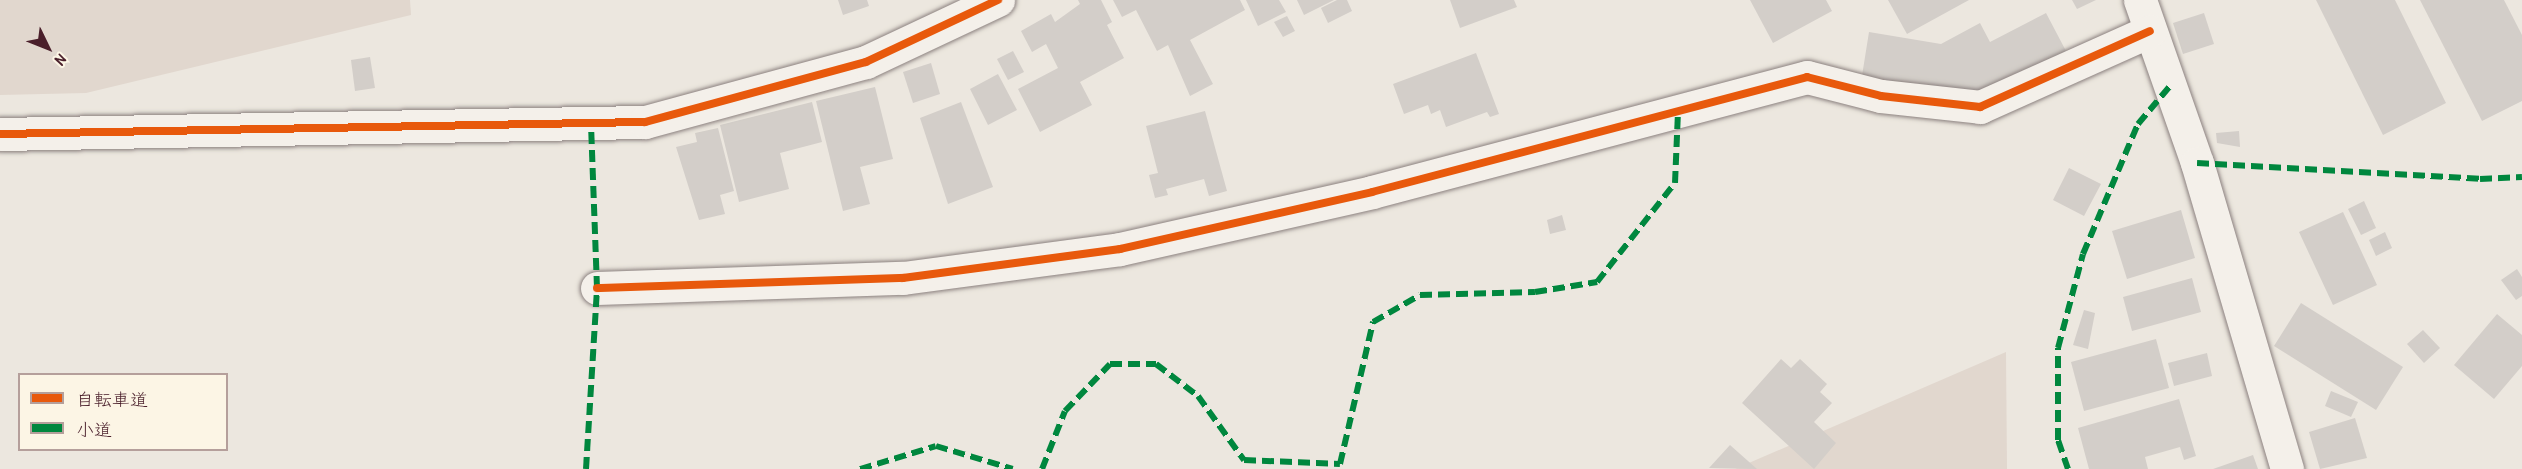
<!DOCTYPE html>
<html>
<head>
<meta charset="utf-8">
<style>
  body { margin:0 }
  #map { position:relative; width:2522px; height:469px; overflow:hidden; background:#ece7df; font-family:"Patrick Hand","Klee One",sans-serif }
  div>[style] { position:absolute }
  .green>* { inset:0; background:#e1d7ce }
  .building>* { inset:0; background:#d3cec9 }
  .roads { filter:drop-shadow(0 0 2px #8b817f) drop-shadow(0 0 2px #8b817f) }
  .minor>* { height:33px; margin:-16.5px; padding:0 16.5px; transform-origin:16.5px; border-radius:16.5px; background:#f4f0ea }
  .quiet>* { height:6px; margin-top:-3px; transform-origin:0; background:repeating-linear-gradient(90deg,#00873e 0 12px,transparent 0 18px) }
  .cycleway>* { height:8px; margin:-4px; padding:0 4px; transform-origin:4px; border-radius:4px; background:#e8590c }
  span { translate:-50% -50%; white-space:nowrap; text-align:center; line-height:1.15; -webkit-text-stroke:6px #fcf5e5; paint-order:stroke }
  .legend { position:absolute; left:18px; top:373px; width:210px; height:78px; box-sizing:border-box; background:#fcf5e5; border:2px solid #b59f9b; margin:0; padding:8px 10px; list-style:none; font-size:18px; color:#4a1f2b }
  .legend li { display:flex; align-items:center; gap:12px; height:30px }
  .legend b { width:30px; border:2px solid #b59f9b }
  .north { position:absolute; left:18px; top:18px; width:60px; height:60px; -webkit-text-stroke:4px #fcf5e5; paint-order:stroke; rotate:133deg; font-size:16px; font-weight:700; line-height:24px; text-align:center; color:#4a1f2b }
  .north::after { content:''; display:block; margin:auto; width:21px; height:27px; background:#4a1f2b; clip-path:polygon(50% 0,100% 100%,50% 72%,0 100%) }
</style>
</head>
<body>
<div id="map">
  <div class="green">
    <i style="clip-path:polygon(0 0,410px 0,411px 15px,86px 93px,0 95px)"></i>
    <i style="clip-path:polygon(2006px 352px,2007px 469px,1735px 469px)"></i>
  </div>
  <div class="building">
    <i style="clip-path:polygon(838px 0,867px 0,869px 6px,843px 15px)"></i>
    <i style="clip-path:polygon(1078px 0,1101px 0,1112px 22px,1107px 25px,1124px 58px,1080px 82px,1092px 105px,1040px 132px,1018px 89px,1058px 68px,1046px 44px,1032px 52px,1021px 31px,1051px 14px,1055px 22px,1080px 4px)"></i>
    <i style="clip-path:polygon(1113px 0,1240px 0,1245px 10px,1190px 40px,1213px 84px,1190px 96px,1168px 45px,1157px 51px,1136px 10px,1122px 17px)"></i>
    <i style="clip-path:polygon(1246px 0,1279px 0,1286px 12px,1258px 26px)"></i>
    <i style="clip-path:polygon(1297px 0,1334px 0,1304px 15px)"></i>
    <i style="clip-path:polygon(1337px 0,1347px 0,1352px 11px,1328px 23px,1321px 8px)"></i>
    <i style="clip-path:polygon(1450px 0,1514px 0,1517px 7px,1460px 28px)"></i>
    <i style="clip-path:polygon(1750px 0,1826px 0,1832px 11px,1773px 43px)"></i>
    <i style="clip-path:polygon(1888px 0,1969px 0,1907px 34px)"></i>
    <i style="clip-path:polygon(2072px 0,2096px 0,2077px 9px)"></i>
    <i style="clip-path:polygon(2316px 0,2395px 0,2446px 103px,2383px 135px)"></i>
    <i style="clip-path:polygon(2420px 0,2504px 0,2522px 35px,2522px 101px,2482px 121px)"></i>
    <i style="clip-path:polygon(2046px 13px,2066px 51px,1971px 100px,1861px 82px,1869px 32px,1941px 44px,1980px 23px,1990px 42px)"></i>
    <i style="clip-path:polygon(2204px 13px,2214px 44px,2183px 54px,2173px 23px)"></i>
    <i style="clip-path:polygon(1287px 16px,1295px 31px,1283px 37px,1274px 22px)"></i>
    <i style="clip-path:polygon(1013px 51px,1024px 72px,1008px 80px,997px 59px)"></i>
    <i style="clip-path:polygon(1476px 53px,1499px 114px,1490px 117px,1487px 112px,1446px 127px,1440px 110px,1431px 114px,1428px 105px,1404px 114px,1393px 84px)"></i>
    <i style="clip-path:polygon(370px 57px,375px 88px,355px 91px,351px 60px)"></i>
    <i style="clip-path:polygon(931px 63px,940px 94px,913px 103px,903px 72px)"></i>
    <i style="clip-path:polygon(998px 74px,1017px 110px,988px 125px,970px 89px)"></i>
    <i style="clip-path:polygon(875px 87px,893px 159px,860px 167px,870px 204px,843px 211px,816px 101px)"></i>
    <i style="clip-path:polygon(812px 102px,822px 142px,780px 153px,789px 189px,739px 202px,720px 125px)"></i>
    <i style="clip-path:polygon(961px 102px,993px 187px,948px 204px,920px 118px)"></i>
    <i style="clip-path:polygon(1205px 111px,1227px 191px,1209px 196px,1204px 179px,1166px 189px,1168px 195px,1155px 198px,1149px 175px,1158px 173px,1146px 126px)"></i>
    <i style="clip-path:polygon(718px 128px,734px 191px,720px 195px,725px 214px,699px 220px,676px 147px,697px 142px,695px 133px)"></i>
    <i style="clip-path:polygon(2239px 131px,2240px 147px,2217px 143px,2216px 133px)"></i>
    <i style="clip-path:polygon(2069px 168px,2101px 184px,2084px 216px,2053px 200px)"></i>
    <i style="clip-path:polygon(2364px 201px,2376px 228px,2361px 235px,2348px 209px)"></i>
    <i style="clip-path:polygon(2181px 210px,2195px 258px,2127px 279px,2112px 231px)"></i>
    <i style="clip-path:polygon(2343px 212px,2377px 285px,2333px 305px,2299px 232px)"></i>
    <i style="clip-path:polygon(1562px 215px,1566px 230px,1550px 234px,1547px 220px)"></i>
    <i style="clip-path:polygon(2385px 232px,2392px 248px,2376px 256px,2369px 240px)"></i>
    <i style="clip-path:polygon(2517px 269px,2522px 277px,2522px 296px,2516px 300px,2501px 280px)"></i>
    <i style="clip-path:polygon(2192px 278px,2201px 312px,2132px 331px,2123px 297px)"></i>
    <i style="clip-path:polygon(2301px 303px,2403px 367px,2376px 410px,2274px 346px)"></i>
    <i style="clip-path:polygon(2084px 310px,2095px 313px,2088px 349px,2073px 345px)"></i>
    <i style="clip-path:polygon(2497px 314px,2522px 335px,2522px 366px,2494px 399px,2454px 365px)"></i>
    <i style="clip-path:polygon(2423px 330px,2440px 348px,2424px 363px,2407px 344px)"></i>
    <i style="clip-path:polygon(2156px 339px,2169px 388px,2084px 411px,2071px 362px)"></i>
    <i style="clip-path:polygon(2207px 353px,2212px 376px,2174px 386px,2168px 363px)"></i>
    <i style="clip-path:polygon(1781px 359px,1791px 368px,1800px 359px,1827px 384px,1820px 392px,1832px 403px,1814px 422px,1836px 443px,1814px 469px,1742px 403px)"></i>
    <i style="clip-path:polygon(2331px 391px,2358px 402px,2351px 417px,2325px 406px)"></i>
    <i style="clip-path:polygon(2179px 399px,2196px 456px,2184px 460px,2180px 447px,2145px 457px,2148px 469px,2089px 469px,2078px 428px)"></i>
    <i style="clip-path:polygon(2355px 418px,2367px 458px,2320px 469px,2309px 432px)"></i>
    <i style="clip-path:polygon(1730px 445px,1757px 469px,1709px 468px)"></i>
    <i style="clip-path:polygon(2253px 455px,2258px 469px,2213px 469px)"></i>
  </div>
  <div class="roads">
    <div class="minor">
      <i style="left:2140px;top:0;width:173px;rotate:70.7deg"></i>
      <i style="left:2197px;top:163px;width:319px;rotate:73.6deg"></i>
      <i style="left:0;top:134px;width:645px;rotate:-1.07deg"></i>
      <i style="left:645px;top:122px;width:229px;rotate:-15.2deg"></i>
      <i style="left:866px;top:62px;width:146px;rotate:-25.2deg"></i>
      <i style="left:597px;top:288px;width:306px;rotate:-1.9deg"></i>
      <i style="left:903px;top:278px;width:219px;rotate:-7.6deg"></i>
      <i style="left:1120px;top:249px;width:258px;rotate:-12.7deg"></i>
      <i style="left:1372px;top:192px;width:450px;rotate:-14.8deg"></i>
      <i style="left:1807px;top:77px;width:76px;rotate:14.4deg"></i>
      <i style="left:1881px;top:96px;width:100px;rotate:6.3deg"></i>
      <i style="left:1980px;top:107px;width:186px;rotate:-24.1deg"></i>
    </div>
  </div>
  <div class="quiet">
    <i style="left:2197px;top:163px;width:283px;rotate:3.2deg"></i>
    <i style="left:2480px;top:179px;width:42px;rotate:-2.7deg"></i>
    <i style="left:586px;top:469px;width:181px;rotate:-86.5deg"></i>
    <i style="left:597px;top:288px;width:165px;rotate:-92.1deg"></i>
    <i style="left:860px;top:469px;width:79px;rotate:-16.8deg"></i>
    <i style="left:936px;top:446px;width:80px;rotate:16.6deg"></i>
    <i style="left:1042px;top:469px;width:62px;rotate:-68.4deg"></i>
    <i style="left:1065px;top:411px;width:65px;rotate:-46.2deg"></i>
    <i style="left:1110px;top:364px;width:46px"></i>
    <i style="left:1156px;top:364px;width:53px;rotate:37.3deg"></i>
    <i style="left:1198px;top:396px;width:79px;rotate:54.3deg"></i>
    <i style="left:1244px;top:460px;width:96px;rotate:2.4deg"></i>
    <i style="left:1340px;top:464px;width:146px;rotate:-76.9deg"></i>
    <i style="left:1373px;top:322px;width:54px;rotate:-29.9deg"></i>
    <i style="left:1420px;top:295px;width:115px;rotate:-1.5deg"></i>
    <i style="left:1535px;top:292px;width:63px;rotate:-9.2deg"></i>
    <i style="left:1597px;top:282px;width:126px;rotate:-51.8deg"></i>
    <i style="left:1675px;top:183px;width:72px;rotate:-87.6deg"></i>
    <i style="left:2068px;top:469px;width:31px;rotate:-109deg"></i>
    <i style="left:2058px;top:440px;width:92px;rotate:-90deg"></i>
    <i style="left:2058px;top:348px;width:97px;rotate:-75.1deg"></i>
    <i style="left:2083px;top:254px;width:141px;rotate:-67.1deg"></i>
    <i style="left:2138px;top:124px;width:50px;rotate:-49.9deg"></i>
  </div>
  <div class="cycleway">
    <i style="left:0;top:134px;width:645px;rotate:-1.07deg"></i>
    <i style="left:645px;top:122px;width:229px;rotate:-15.2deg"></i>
    <i style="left:866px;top:62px;width:146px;rotate:-25.2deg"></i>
    <i style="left:597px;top:288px;width:306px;rotate:-1.9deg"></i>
    <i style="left:903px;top:278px;width:219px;rotate:-7.6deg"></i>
    <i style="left:1120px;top:249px;width:258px;rotate:-12.7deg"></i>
    <i style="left:1372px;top:192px;width:450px;rotate:-14.8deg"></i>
    <i style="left:1807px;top:77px;width:76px;rotate:14.4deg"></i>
    <i style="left:1881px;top:96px;width:100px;rotate:6.3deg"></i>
    <i style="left:1980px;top:107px;width:186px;rotate:-24.1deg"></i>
  </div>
  <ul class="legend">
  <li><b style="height:8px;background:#e8590c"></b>自転車道</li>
  <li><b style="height:8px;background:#00873e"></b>小道</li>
  </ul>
  <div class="north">N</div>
</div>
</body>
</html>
